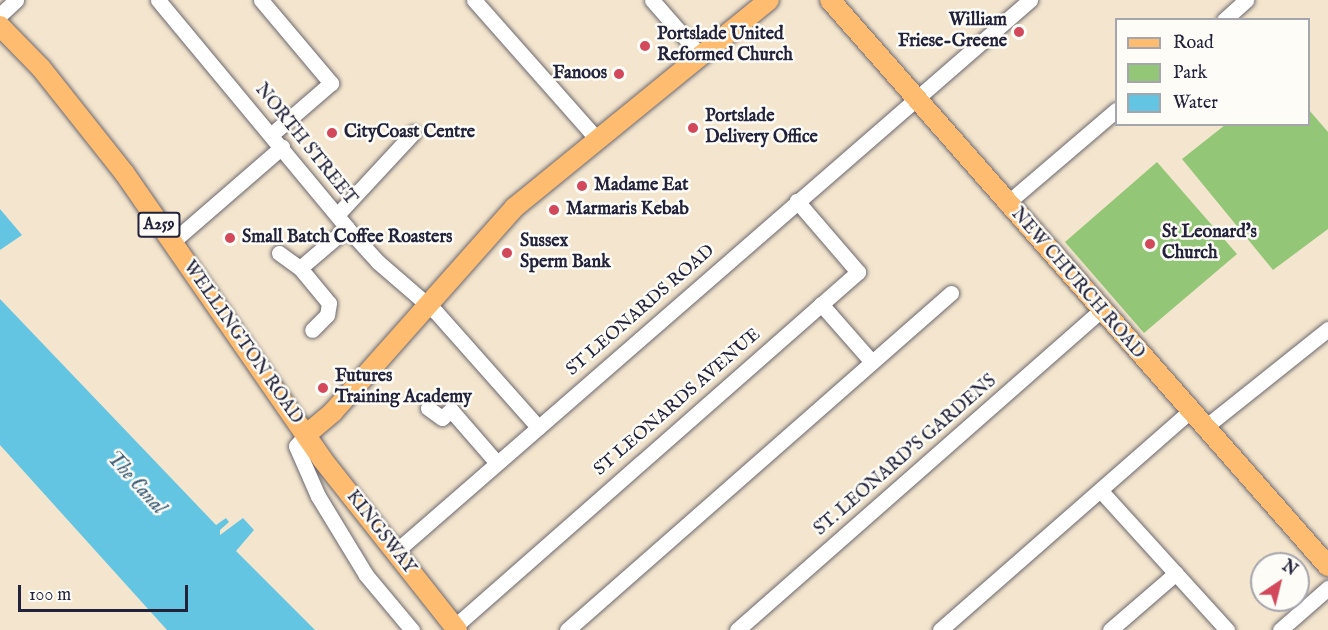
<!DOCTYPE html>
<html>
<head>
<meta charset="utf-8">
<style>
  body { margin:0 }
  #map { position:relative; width:1328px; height:630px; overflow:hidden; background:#f4e6ce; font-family:"IM FELL English",serif }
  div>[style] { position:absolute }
  .green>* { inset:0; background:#93c677 }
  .water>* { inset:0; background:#64c5e2 }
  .roads { filter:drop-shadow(0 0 2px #6c676e) drop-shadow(0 0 2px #6c676e) }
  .minor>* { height:15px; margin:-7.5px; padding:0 7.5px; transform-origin:7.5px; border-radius:7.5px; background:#fff }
  .major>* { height:20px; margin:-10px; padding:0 10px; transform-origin:10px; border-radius:10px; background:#fdbc70 }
  .dots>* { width:16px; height:16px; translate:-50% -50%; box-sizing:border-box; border:3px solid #fdfcf7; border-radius:50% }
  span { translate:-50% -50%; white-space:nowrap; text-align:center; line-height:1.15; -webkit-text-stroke:5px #fdfcf7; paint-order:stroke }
  .shield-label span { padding:2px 4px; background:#fdfcf7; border:2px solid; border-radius:4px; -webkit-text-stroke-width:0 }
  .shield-label { font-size:16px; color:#22223b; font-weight:700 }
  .poi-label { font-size:18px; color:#22223b; font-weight:700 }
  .right { translate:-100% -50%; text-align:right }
  .left { translate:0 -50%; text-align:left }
  .street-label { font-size:18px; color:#22223b }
  .water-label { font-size:20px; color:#395b75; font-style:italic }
  .legend { position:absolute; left:1115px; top:18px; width:195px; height:108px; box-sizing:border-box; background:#fdfcf7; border:2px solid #a5a5ac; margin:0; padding:8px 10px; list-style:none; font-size:18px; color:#22223b }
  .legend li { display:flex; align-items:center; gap:12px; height:30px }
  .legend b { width:30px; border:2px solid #a5a5ac }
  .north { position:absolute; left:1250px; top:552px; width:60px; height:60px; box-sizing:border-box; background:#fdfcf7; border:2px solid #a5a5ac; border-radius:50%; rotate:35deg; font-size:16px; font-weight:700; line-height:24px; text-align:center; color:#22223b }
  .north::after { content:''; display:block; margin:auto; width:21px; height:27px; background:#d1495b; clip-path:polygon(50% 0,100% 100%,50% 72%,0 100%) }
  .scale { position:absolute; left:18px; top:585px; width:170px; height:27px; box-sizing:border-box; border:3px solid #22223b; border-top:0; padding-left:8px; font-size:18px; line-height:21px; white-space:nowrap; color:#22223b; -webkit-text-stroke:4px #fdfcf7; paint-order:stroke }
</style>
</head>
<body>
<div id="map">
  <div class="green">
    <i style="clip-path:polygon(1309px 110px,1328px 132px,1328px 229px,1273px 270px,1182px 159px,1225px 125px,1308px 124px)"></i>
    <i style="clip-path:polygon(1157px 162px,1237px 254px,1144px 333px,1065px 242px)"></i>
  </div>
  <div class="water">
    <i style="clip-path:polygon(0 209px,22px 235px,0 250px)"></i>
    <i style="clip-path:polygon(0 299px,216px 525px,226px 518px,229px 522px,220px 530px,220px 535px,243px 518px,254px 530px,236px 551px,315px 630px,167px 630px,0 445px)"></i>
  </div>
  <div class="roads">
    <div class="minor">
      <i style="left:158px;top:0;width:296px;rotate:50.3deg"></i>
      <i style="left:347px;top:228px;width:46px;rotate:47.6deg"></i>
      <i style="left:378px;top:262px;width:77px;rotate:40.8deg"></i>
      <i style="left:436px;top:312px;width:154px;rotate:48.4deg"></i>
      <i style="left:261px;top:0;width:109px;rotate:49.9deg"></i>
      <i style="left:331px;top:83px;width:78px;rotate:139.2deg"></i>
      <i style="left:474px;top:0;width:187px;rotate:48.5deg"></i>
      <i style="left:652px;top:0;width:74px;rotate:48.8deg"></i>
      <i style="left:0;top:15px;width:22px;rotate:-43deg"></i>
      <i style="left:1224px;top:20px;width:30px;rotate:-42deg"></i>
      <i style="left:1006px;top:204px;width:145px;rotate:-40.5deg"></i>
      <i style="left:337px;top:215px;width:112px;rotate:-47.2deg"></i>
      <i style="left:171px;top:243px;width:147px;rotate:-40.9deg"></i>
      <i style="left:279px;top:253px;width:26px;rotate:36deg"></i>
      <i style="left:300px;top:268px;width:62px;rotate:-40.4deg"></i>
      <i style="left:300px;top:268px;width:45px;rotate:50.4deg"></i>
      <i style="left:329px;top:303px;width:12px;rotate:99deg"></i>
      <i style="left:327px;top:315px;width:21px;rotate:135deg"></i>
      <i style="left:821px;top:304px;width:76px;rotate:48.7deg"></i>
      <i style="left:428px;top:408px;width:17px;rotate:36deg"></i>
      <i style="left:442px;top:418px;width:12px;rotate:-42deg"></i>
      <i style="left:451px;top:410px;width:70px;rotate:49deg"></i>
      <i style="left:1204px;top:428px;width:159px;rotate:-38.6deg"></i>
      <i style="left:307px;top:434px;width:16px;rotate:133deg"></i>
      <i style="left:296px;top:446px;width:55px;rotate:66.3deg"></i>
      <i style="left:318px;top:496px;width:92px;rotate:58.7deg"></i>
      <i style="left:366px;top:575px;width:72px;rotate:50.1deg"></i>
      <i style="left:1101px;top:491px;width:188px;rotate:47.8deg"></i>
      <i style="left:394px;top:553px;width:843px;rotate:-41.01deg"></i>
      <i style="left:454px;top:627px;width:538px;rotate:-41.31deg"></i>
      <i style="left:858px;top:272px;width:94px;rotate:-130.7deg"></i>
      <i style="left:567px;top:630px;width:511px;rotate:-41.27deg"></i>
      <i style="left:737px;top:630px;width:483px;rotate:-41.3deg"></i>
      <i style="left:940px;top:630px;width:331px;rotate:-41.2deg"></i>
      <i style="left:1110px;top:630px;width:87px;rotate:-40.8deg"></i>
      <i style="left:1280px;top:630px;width:64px;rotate:-41.2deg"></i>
    </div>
    <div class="major">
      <i style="left:830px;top:0;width:754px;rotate:48.66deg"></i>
      <i style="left:0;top:26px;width:59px;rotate:45.7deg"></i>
      <i style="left:41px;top:68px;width:135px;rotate:51.6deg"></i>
      <i style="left:125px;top:174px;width:346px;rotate:55.3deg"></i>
      <i style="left:322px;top:459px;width:218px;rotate:51.7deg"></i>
      <i style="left:307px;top:434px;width:34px;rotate:-40deg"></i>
      <i style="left:333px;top:412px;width:273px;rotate:-48.4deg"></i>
      <i style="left:514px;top:208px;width:329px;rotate:-39.2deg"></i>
    </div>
  </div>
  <div class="dots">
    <i style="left:1019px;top:32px;background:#d1495b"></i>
    <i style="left:645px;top:46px;background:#d1495b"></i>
    <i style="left:619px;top:74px;background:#d1495b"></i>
    <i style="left:693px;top:128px;background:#d1495b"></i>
    <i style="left:332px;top:133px;background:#d1495b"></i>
    <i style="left:582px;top:186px;background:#d1495b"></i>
    <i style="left:554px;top:210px;background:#d1495b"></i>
    <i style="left:230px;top:238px;background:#d1495b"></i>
    <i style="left:1150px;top:244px;background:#d1495b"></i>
    <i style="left:507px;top:253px;background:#d1495b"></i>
    <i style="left:323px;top:388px;background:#d1495b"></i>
  </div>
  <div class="shield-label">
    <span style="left:159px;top:225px">A259</span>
  </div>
  <div class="poi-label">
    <span class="right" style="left:1007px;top:32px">William<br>Friese-Greene</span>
    <span class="left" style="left:657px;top:46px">Portslade United<br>Reformed Church</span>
    <span class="right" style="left:607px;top:74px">Fanoos</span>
    <span class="left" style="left:705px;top:128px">Portslade<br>Delivery Office</span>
    <span class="left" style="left:344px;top:133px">CityCoast Centre</span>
    <span class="left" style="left:594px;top:186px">Madame Eat</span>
    <span class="left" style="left:566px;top:210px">Marmaris Kebab</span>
    <span class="left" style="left:1162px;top:244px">St Leonard's<br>Church</span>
    <span class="left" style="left:242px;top:238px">Small Batch Coffee Roasters</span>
    <span class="left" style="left:520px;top:253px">Sussex<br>Sperm Bank</span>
    <span class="left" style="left:335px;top:388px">Futures<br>Training Academy</span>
  </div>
  <div class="street-label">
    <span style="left:305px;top:145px;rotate:51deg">NORTH STREET</span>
    <span style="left:1077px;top:284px;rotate:49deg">NEW CHURCH ROAD</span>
    <span style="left:641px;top:311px;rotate:-41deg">ST LEONARDS ROAD</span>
    <span style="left:242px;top:343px;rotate:55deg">WELLINGTON ROAD</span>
    <span style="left:678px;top:403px;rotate:-41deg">ST LEONARDS AVENUE</span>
    <span style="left:906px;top:456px;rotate:-41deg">ST. LEONARD'S GARDENS</span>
    <span style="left:380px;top:533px;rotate:52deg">KINGSWAY</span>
  </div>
  <div class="water-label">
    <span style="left:136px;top:483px;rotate:48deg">The Canal</span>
  </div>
  <ul class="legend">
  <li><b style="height:8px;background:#fdbc70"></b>Road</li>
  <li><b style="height:16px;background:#93c677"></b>Park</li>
  <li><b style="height:16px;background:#64c5e2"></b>Water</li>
  </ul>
  <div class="north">N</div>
  <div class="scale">100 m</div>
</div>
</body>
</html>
